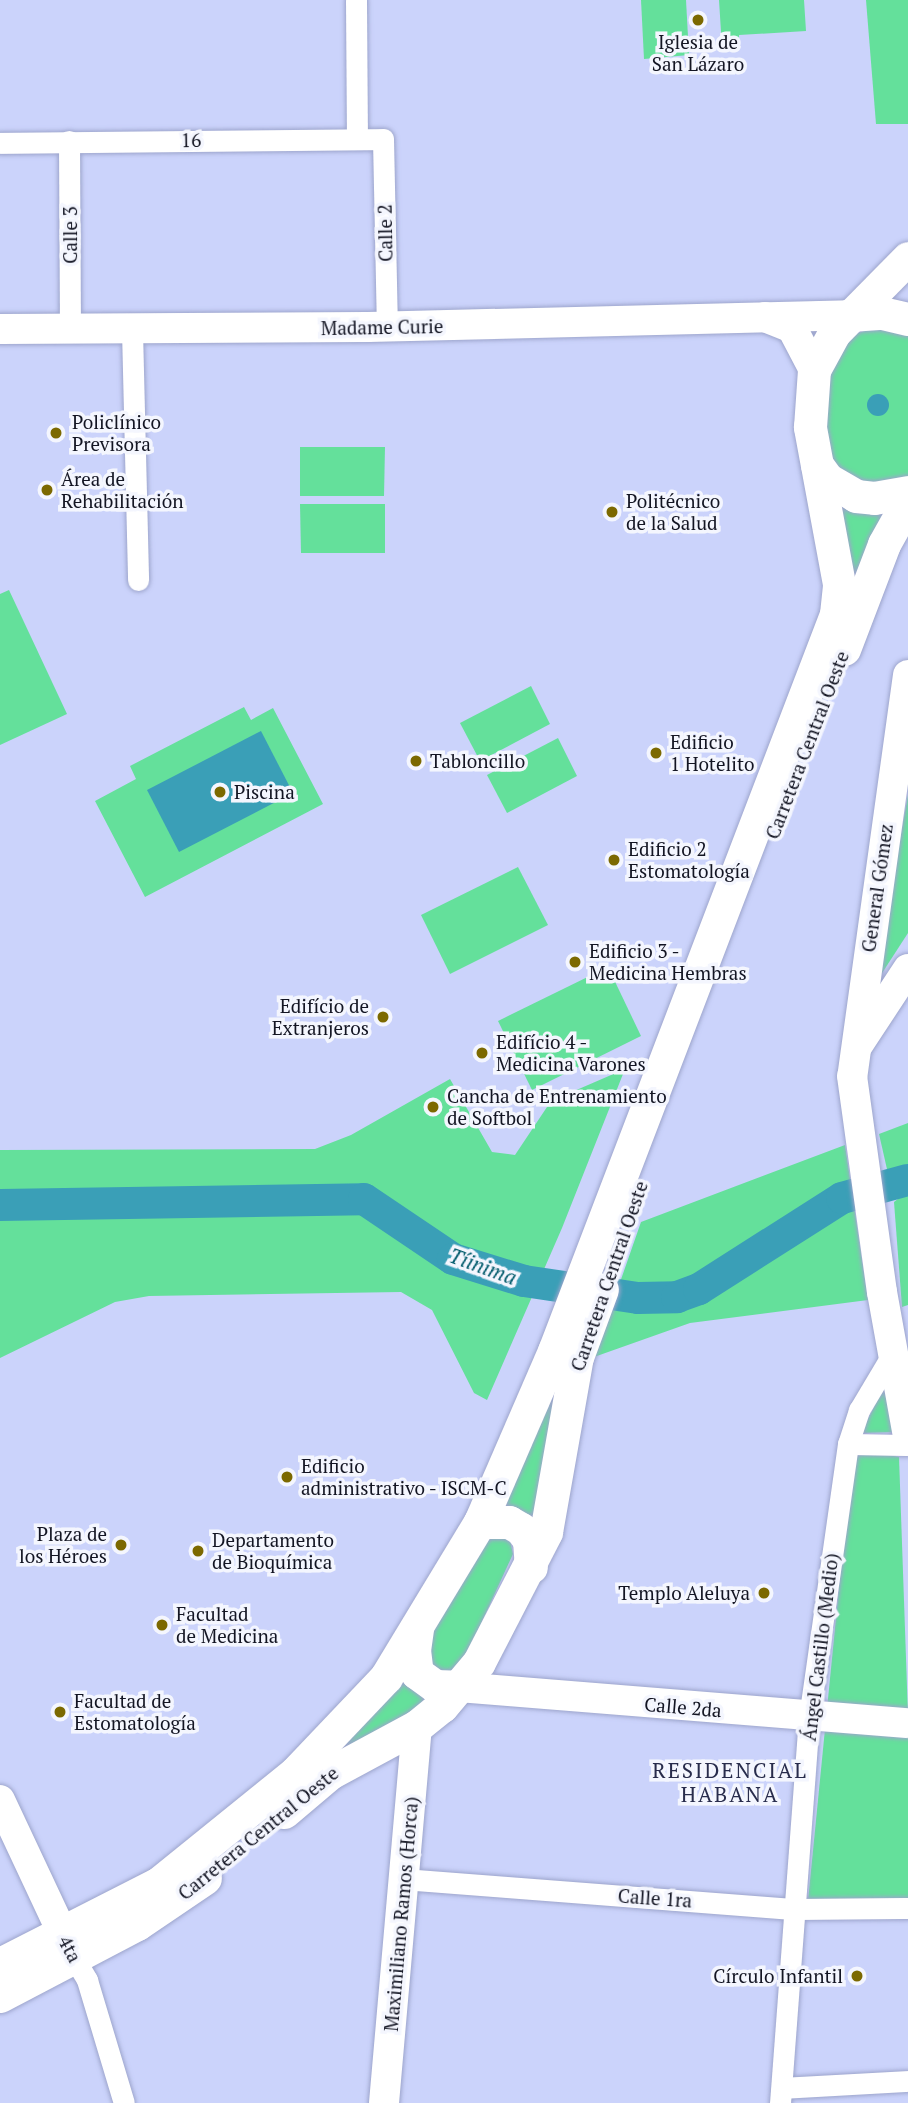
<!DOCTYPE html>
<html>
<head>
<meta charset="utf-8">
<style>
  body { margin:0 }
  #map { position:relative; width:908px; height:2103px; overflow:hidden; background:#cbd3fb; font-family:"PT Serif",serif }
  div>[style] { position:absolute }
  .green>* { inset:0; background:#64e09b }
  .water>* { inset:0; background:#3a9fb7 }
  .round { border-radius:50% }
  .river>* { height:32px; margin:-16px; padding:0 16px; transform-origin:16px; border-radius:16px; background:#3a9fb7 }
  .roads { filter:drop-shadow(0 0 2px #9da5cc) drop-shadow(0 0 2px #9da5cc) }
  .street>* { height:21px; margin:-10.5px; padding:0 10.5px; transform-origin:10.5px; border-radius:10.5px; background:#fff }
  .secondary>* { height:30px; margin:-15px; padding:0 15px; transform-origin:15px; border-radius:15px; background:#fff }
  .primary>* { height:33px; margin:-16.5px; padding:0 16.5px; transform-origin:16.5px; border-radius:16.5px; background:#fff }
  .dots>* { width:19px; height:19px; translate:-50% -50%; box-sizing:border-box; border:4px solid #f4f6fe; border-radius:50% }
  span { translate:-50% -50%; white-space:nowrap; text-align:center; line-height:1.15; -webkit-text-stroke:7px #f4f6fe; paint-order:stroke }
  .poi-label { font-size:19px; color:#131523 }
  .left { translate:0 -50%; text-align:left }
  .right { translate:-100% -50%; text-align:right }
  .street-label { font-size:19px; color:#131523 }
  .water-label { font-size:21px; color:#005a6b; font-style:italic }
  .neighbourhood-label { font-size:21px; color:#282c4c; letter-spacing:2px }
</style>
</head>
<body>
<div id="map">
  <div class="green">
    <i style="clip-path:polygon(641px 0,686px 0,689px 55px,644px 59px)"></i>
    <i style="clip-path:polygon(719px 0,804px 0,806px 31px,739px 35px,739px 47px,722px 48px)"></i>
    <i style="clip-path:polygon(866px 0,908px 0,908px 124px,876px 124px)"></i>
    <i style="clip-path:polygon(873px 328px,908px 334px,908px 477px,871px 490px,834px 468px,823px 436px,832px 360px,855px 334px)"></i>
    <i style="clip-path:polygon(300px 447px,385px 447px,384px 496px,300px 496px)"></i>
    <i style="clip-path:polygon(300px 504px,385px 504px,385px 553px,301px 553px)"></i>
    <i style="clip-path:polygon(839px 505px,889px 509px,855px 587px)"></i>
    <i style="clip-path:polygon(9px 590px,67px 714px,0 745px,0 594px)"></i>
    <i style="clip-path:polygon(531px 686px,550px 724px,480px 761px,460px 723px)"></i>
    <i style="clip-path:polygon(244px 707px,251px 720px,273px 708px,323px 804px,145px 897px,95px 801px,136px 779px,130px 766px)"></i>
    <i style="clip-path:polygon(558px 738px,577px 776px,507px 813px,487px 775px)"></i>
    <i style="clip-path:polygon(908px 795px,908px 933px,875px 984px,896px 861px)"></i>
    <i style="clip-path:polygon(518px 867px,548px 925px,450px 974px,421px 915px)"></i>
    <i style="clip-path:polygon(608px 967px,641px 1036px,532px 1090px,498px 1021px)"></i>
    <i style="clip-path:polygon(625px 1069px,562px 1228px,487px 1400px,474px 1393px,432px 1310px,401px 1292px,149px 1296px,115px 1302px,0 1358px,0 1150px,315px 1149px,351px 1135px,450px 1079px,492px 1152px,515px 1155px,551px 1101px)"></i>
    <i style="clip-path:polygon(908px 1123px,908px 1174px,889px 1178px,879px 1134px)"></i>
    <i style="clip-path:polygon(845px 1145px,868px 1300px,690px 1323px,594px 1357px,641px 1222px)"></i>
    <i style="clip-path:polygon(908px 1191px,908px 1305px,902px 1307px,894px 1202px)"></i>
    <i style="clip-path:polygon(562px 1375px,533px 1528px,497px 1509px)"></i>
    <i style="clip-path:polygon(889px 1377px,897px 1432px,861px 1433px)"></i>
    <i style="clip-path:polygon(878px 1453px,899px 1457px,908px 1716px,908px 1900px,808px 1901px,852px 1456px)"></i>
    <i style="clip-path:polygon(490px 1533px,510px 1540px,513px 1554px,463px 1663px,453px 1672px,435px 1674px,426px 1644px)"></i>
    <i style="clip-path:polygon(404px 1666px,435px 1699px,320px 1770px,190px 1880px)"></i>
  </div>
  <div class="water">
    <i class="round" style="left:867px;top:394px;width:22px;height:22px"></i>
    <i style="clip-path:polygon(261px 731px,293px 793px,179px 852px,147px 790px)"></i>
  </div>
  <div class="river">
    <i style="left:0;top:1205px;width:364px;rotate:-0.9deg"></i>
    <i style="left:364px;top:1199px;width:107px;rotate:34deg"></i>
    <i style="left:453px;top:1259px;width:74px;rotate:17.2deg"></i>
    <i style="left:524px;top:1281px;width:115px;rotate:8.5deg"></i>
    <i style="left:638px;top:1298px;width:39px;rotate:-1deg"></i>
    <i style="left:677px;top:1297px;width:23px;rotate:-20deg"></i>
    <i style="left:699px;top:1289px;width:169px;rotate:-32.5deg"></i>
    <i style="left:842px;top:1198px;width:68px;rotate:-15.3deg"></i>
  </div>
  <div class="roads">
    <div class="street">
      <i style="left:356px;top:0;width:137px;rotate:89.6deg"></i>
      <i style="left:69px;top:141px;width:188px;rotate:89.7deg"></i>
      <i style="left:0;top:143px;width:383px;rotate:-0.6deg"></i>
      <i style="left:383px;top:139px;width:188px;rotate:88.8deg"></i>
      <i style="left:132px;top:330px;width:250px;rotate:88.6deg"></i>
      <i style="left:848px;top:1444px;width:60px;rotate:1deg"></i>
      <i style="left:403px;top:1879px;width:394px;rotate:4.4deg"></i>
      <i style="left:796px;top:1909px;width:112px;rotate:-0.5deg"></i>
      <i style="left:74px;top:1958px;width:26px;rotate:59deg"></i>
      <i style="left:87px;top:1980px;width:128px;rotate:73.3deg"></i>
      <i style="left:782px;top:2088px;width:126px;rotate:-3.2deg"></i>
      <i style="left:780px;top:2103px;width:386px;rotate:-85.7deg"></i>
      <i style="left:809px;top:1718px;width:277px;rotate:-81.9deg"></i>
      <i style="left:848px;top:1444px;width:36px;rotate:-72deg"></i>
      <i style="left:859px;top:1410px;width:66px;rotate:-59.2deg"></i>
    </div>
    <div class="secondary">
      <i style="left:765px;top:317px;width:29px;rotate:22deg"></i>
      <i style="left:792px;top:328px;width:47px;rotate:62.4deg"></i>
      <i style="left:0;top:329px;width:368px;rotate:-0.3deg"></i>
      <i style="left:368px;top:327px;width:482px;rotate:-1.4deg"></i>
      <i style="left:908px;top:675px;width:405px;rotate:97.9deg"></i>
      <i style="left:852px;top:1076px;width:218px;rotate:82.1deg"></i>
      <i style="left:882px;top:1292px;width:146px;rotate:79.8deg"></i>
      <i style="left:858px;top:1045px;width:91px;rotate:-56.7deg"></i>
      <i style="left:458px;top:1687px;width:451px;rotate:4.6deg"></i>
      <i style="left:0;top:1800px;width:170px;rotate:64.9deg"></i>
      <i style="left:384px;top:2103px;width:378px;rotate:-85deg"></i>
    </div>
    <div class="primary">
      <i style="left:850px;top:315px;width:32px;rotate:-4deg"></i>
      <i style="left:882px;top:313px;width:27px;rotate:13deg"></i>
      <i style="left:817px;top:465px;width:17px;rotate:54deg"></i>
      <i style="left:827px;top:479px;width:34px;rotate:30deg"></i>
      <i style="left:856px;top:496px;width:18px;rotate:6deg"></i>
      <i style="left:874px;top:498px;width:35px;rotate:-10deg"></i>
      <i style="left:844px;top:649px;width:112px;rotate:-69.1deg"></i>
      <i style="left:884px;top:544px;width:49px;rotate:-60.8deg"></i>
      <i style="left:480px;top:1522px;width:29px"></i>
      <i style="left:509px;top:1522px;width:14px;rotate:30deg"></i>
      <i style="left:521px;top:1529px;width:14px;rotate:54deg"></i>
      <i style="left:529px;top:1540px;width:27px;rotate:86deg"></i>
      <i style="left:417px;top:1629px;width:21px;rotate:98deg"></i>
      <i style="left:414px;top:1650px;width:23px;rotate:83deg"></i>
      <i style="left:417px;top:1673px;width:22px;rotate:36deg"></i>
      <i style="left:435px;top:1686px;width:23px;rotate:2deg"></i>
      <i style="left:284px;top:1812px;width:60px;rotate:-40.3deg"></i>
      <i style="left:330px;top:1773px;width:99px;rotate:-28.4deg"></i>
      <i style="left:417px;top:1726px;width:32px;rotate:-39deg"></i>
      <i style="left:442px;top:1706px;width:57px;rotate:-49.9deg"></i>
      <i style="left:479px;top:1662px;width:146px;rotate:-62.7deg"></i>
      <i style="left:546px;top:1532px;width:178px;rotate:-80deg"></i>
      <i style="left:577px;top:1357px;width:72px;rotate:-69.8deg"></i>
      <i style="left:0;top:1964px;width:178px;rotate:-27deg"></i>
      <i style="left:159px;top:1883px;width:175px;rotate:-39deg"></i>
      <i style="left:295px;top:1773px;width:132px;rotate:-46.5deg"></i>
      <i style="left:386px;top:1677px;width:181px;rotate:-58.8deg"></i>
      <i style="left:480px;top:1522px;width:186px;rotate:-66.6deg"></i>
      <i style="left:554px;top:1351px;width:789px;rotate:-69.06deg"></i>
      <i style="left:836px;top:614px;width:30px;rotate:-84deg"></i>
      <i style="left:839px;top:584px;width:160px;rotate:-100.5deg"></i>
      <i style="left:810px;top:427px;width:57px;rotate:-86deg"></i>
      <i style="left:814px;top:370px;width:42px;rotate:-61.6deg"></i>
      <i style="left:834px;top:333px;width:105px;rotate:-45.4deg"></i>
      <i style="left:0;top:1996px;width:155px;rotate:-27.7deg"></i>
      <i style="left:137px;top:1924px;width:82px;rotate:-34.1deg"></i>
    </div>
  </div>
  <div class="dots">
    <i style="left:698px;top:20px;background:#7c6900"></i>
    <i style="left:56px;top:433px;background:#7c6900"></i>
    <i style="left:47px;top:490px;background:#7c6900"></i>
    <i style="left:612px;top:512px;background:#7c6900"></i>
    <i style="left:656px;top:753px;background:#7c6900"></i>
    <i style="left:416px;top:761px;background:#7c6900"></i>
    <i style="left:220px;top:792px;background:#7c6900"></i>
    <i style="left:614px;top:860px;background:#7c6900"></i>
    <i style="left:575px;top:962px;background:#7c6900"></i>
    <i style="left:383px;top:1017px;background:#7c6900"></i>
    <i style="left:482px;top:1053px;background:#7c6900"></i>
    <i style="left:433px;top:1107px;background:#7c6900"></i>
    <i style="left:287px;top:1477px;background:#7c6900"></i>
    <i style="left:121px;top:1545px;background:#7c6900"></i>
    <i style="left:198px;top:1551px;background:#7c6900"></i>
    <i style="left:764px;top:1593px;background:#7c6900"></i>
    <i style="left:162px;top:1625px;background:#7c6900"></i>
    <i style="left:60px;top:1712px;background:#7c6900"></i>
    <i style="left:857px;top:1976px;background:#7c6900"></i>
  </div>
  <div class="poi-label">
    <span style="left:698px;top:53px">Iglesia de<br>San Lázaro</span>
    <span class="left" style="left:72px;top:433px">Policlínico<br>Previsora</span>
    <span class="left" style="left:61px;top:490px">Área de<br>Rehabilitación</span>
    <span class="left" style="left:626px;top:512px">Politécnico<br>de la Salud</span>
    <span class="left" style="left:670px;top:753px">Edificio<br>1 Hotelito</span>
    <span class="left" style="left:430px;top:761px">Tabloncillo</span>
    <span class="left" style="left:234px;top:792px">Piscina</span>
    <span class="left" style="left:628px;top:860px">Edificio 2<br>Estomatología</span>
    <span class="left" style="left:589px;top:962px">Edificio 3 -<br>Medicina Hembras</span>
    <span class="right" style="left:369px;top:1017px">Edifício de<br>Extranjeros</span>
    <span class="left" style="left:496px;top:1053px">Edifício 4 -<br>Medicina Varones</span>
    <span class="left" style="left:447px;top:1107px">Cancha de Entrenamiento<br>de Softbol</span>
    <span class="left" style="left:301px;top:1477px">Edificio<br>administrativo - ISCM-C</span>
    <span class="right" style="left:107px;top:1545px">Plaza de<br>los Héroes</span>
    <span class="left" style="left:212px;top:1551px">Departamento<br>de Bioquímica</span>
    <span class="right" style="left:750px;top:1593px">Templo Aleluya</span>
    <span class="left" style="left:176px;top:1625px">Facultad<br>de Medicina</span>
    <span class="left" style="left:74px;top:1712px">Facultad de<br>Estomatología</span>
    <span class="right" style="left:843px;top:1976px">Círculo Infantil</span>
  </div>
  <div class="street-label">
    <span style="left:191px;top:140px;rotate:-1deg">16</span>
    <span style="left:385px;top:233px;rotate:-91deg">Calle 2</span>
    <span style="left:70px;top:235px;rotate:-90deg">Calle 3</span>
    <span style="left:382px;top:327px;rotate:-1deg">Madame Curie</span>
    <span style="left:807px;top:745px;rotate:-69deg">Carretera Central Oeste</span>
    <span style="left:877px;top:888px;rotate:-82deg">General Gómez</span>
    <span style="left:609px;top:1276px;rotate:-71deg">Carretera Central Oeste</span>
    <span style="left:820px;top:1647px;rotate:-83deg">Ángel Castillo (Medio)</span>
    <span style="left:683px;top:1707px;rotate:5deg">Calle 2da</span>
    <span style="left:258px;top:1833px;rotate:-39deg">Carretera Central Oeste</span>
    <span style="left:655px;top:1898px;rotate:4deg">Calle 1ra</span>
    <span style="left:401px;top:1914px;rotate:-85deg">Maximiliano Ramos (Horca)</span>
    <span style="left:70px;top:1949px;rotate:62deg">4ta</span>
  </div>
  <div class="water-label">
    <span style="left:483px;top:1266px;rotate:20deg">Tíinima</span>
  </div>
  <div class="neighbourhood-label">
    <span style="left:730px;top:1782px">RESIDENCIAL<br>HABANA</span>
  </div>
</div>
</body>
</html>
